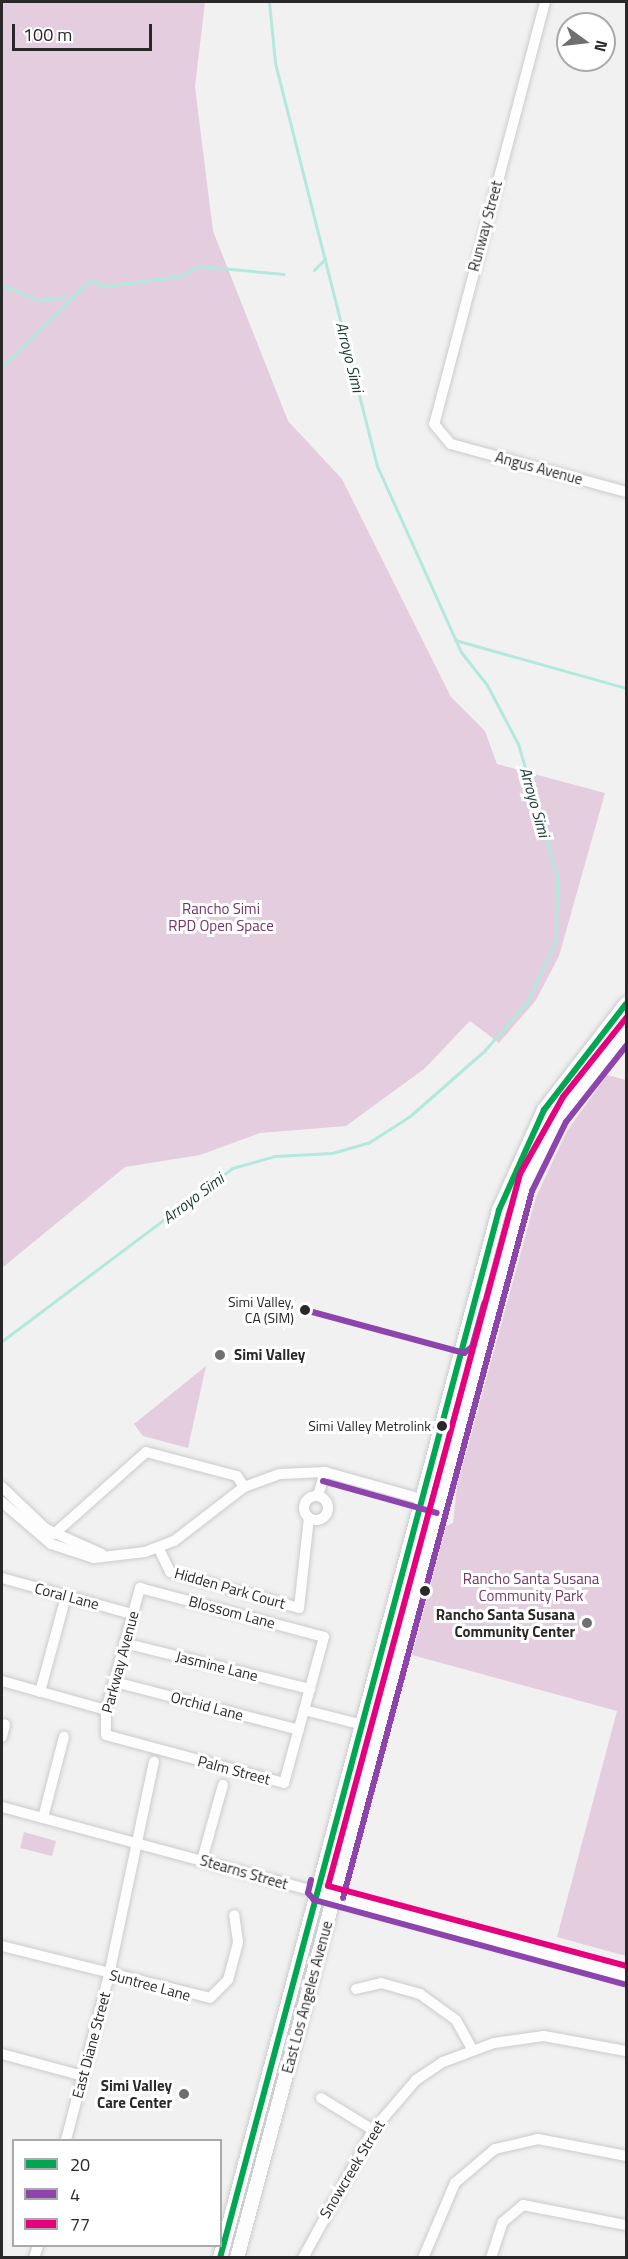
<!DOCTYPE html>
<html>
<head>
<meta charset="utf-8">
<style>
  body { margin:0 }
  #map { position:relative; width:628px; height:2259px; overflow:hidden; background:#f2f1f2; font-family:"Titillium Web",sans-serif }
  div>[style] { position:absolute }
  .green>* { inset:0; background:#e4cdde }
  .stream>* { height:3px; margin:-1.5px; padding:0 1.5px; transform-origin:1.5px; border-radius:1.5px; background:#b2e9dc }
  .roads { filter:drop-shadow(0 0 2px #cccbcc) drop-shadow(0 0 2px #cccbcc) }
  .minor>* { height:10px; margin:-5px; padding:0 5px; transform-origin:5px; border-radius:5px; background:#fdfdfd }
  .minor>.ring { margin:-5px; padding:0; box-sizing:content-box; background:none; border:10px solid #fdfdfd; border-radius:50% }
  .major>* { height:14px; margin:-7px; padding:0 7px; transform-origin:7px; border-radius:7px; background:#fdfdfd }
  .bus-1>* { height:6px; margin:-3px; padding:0 3px; transform-origin:3px; border-radius:3px; background:#00a651 }
  .bus-2>* { height:6px; margin:-3px; padding:0 3px; transform-origin:3px; border-radius:3px; background:#8e44ad }
  .bus-3>* { height:6px; margin:-3px; padding:0 3px; transform-origin:3px; border-radius:3px; background:#e5007d }
  .dots>* { width:16px; height:16px; translate:-50% -50%; box-sizing:border-box; border:3px solid #fff; border-radius:50% }
  span { translate:-50% -50%; white-space:nowrap; text-align:center; line-height:1.15; -webkit-text-stroke:6px #fff; paint-order:stroke }
  .bus-label { font-size:14px; color:#2a2829 }
  .right { translate:-100% -50%; text-align:right }
  .street-label { font-size:15px; color:#2a2829 }
  .park-label { font-size:15px; color:#763569 }
  .poi-label { font-size:15px; color:#2a2829; font-weight:700 }
  .left { translate:0 -50%; text-align:left }
  .water-label { font-size:16px; color:#1b4038; font-style:italic }
  .frame { position:absolute; inset:0; border:3px solid #2a2829; pointer-events:none }
  .legend { position:absolute; left:12px; top:2139px; width:210px; height:108px; box-sizing:border-box; background:#fff; border:2px solid #aaa9a9; margin:0; padding:8px 10px; list-style:none; font-size:18px; color:#2a2829 }
  .legend li { display:flex; align-items:center; gap:12px; height:30px }
  .legend b { width:30px; border:2px solid #aaa9a9 }
  .north { position:absolute; left:556px; top:12px; width:60px; height:60px; box-sizing:border-box; background:#fff; border:2px solid #aaa9a9; border-radius:50%; rotate:105deg; font-size:16px; font-weight:700; line-height:24px; text-align:center; color:#2a2829 }
  .north::after { content:''; display:block; margin:auto; width:21px; height:27px; background:#706e6f; clip-path:polygon(50% 0,100% 100%,50% 72%,0 100%) }
  .scale { position:absolute; left:12px; top:24px; width:140px; height:27px; box-sizing:border-box; border:3px solid #2a2829; border-top:0; padding-left:8px; font-size:18px; line-height:21px; white-space:nowrap; color:#2a2829; -webkit-text-stroke:4px #fff; paint-order:stroke }
</style>
</head>
<body>
<div id="map">
  <div class="green">
    <i style="clip-path:polygon(2px 2px,205px 2px,195px 87px,213px 231px,288px 421px,342px 479px,451px 697px,485px 731px,497px 764px,605px 793px,559px 956px,536px 1000px,499px 1043px,470px 1021px,424px 1069px,346px 1126px,260px 1133px,200px 1155px,125px 1167px,2px 1268px)"></i>
    <i style="clip-path:polygon(607px 1075px,626px 1080px,626px 1956px,557px 1937px,617px 1711px,412px 1655px,446px 1526px,453px 1523px,457px 1486px,536px 1197px,567px 1131px)"></i>
    <i style="clip-path:polygon(206px 1366px,188px 1448px,143px 1436px,134px 1424px)"></i>
    <i style="clip-path:polygon(24px 1832px,56px 1841px,52px 1856px,20px 1848px)"></i>
  </div>
  <div class="stream">
    <i style="left:314px;top:270px;width:16px;rotate:-45deg"></i>
    <i style="left:2px;top:285px;width:39px;rotate:23deg"></i>
    <i style="left:38px;top:300px;width:27px;rotate:-6deg"></i>
    <i style="left:2px;top:367px;width:122px;rotate:-44.7deg"></i>
    <i style="left:89px;top:281px;width:18px;rotate:16deg"></i>
    <i style="left:106px;top:286px;width:76px;rotate:-7.6deg"></i>
    <i style="left:181px;top:276px;width:21px;rotate:-29deg"></i>
    <i style="left:199px;top:266px;width:85px;rotate:5.4deg"></i>
    <i style="left:455px;top:640px;width:178px;rotate:15.7deg"></i>
    <i style="left:2px;top:1341px;width:288px;rotate:-36.9deg"></i>
    <i style="left:232px;top:1168px;width:45px;rotate:-15.6deg"></i>
    <i style="left:275px;top:1156px;width:57px;rotate:-3deg"></i>
    <i style="left:332px;top:1153px;width:37px;rotate:-16deg"></i>
    <i style="left:368px;top:1143px;width:50px;rotate:-32.7deg"></i>
    <i style="left:410px;top:1116px;width:100px;rotate:-41.3deg"></i>
    <i style="left:485px;top:1050px;width:64px;rotate:-48.8deg"></i>
    <i style="left:527px;top:1002px;width:68px;rotate:-64.9deg"></i>
    <i style="left:556px;top:940px;width:63px;rotate:-89.1deg"></i>
    <i style="left:557px;top:877px;width:139px;rotate:-106.3deg"></i>
    <i style="left:518px;top:744px;width:67px;rotate:-117.7deg"></i>
    <i style="left:487px;top:685px;width:42px;rotate:-128.2deg"></i>
    <i style="left:461px;top:652px;width:204px;rotate:-114.3deg"></i>
    <i style="left:377px;top:466px;width:417px;rotate:-104.2deg"></i>
    <i style="left:275px;top:62px;width:60px;rotate:-95.7deg"></i>
  </div>
  <div class="roads">
    <div class="minor">
      <i style="left:545px;top:2px;width:436px;rotate:104.7deg"></i>
      <i style="left:434px;top:424px;width:26px;rotate:50deg"></i>
      <i style="left:451px;top:444px;width:181px;rotate:15.3deg"></i>
      <i style="left:2px;top:1487px;width:61px;rotate:43.7deg"></i>
      <i style="left:46px;top:1529px;width:61px;rotate:24.1deg"></i>
      <i style="left:318px;top:1496px;width:25px;rotate:-74deg"></i>
      <i class="ring" style="left:304px;top:1496px;width:14px;height:14px"></i>
      <i style="left:2px;top:1502px;width:65px;rotate:40.6deg"></i>
      <i style="left:51px;top:1544px;width:45px;rotate:18deg"></i>
      <i style="left:94px;top:1558px;width:51px;rotate:-6.7deg"></i>
      <i style="left:145px;top:1552px;width:31px;rotate:-21deg"></i>
      <i style="left:174px;top:1541px;width:88px;rotate:-37.6deg"></i>
      <i style="left:244px;top:1487px;width:38px;rotate:-20deg"></i>
      <i style="left:280px;top:1474px;width:45px;rotate:-2.5deg"></i>
      <i style="left:325px;top:1472px;width:118px;rotate:15.7deg"></i>
      <i style="left:54px;top:1534px;width:123px;rotate:-41.7deg"></i>
      <i style="left:146px;top:1452px;width:94px;rotate:14.8deg"></i>
      <i style="left:237px;top:1476px;width:13px;rotate:58deg"></i>
      <i style="left:158px;top:1547px;width:28px;rotate:64deg"></i>
      <i style="left:170px;top:1572px;width:134px;rotate:15.6deg"></i>
      <i style="left:299px;top:1608px;width:91px;rotate:-83.7deg"></i>
      <i style="left:2px;top:1578px;width:135px;rotate:15.5deg"></i>
      <i style="left:140px;top:1588px;width:190px;rotate:14.9deg"></i>
      <i style="left:324px;top:1637px;width:151px;rotate:105.3deg"></i>
      <i style="left:284px;top:1783px;width:184px;rotate:-164.9deg"></i>
      <i style="left:106px;top:1735px;width:25px;rotate:-90deg"></i>
      <i style="left:106px;top:1710px;width:127px;rotate:-74.4deg"></i>
      <i style="left:124px;top:1643px;width:192px;rotate:13.9deg"></i>
      <i style="left:2px;top:1681px;width:108px;rotate:15.6deg"></i>
      <i style="left:115px;top:1682px;width:190px;rotate:14.6deg"></i>
      <i style="left:40px;top:1692px;width:99px;rotate:-74.8deg"></i>
      <i style="left:304px;top:1710px;width:77px;rotate:14.2deg"></i>
      <i style="left:2px;top:1737px;width:13px;rotate:-77deg"></i>
      <i style="left:2px;top:1807px;width:326px;rotate:15.1deg"></i>
      <i style="left:43px;top:1818px;width:84px;rotate:-75.5deg"></i>
      <i style="left:202px;top:1860px;width:78px;rotate:-74.4deg"></i>
      <i style="left:2px;top:1946px;width:214px;rotate:14deg"></i>
      <i style="left:210px;top:1998px;width:25px;rotate:-45deg"></i>
      <i style="left:228px;top:1980px;width:39px;rotate:-75deg"></i>
      <i style="left:238px;top:1942px;width:27px;rotate:-98deg"></i>
      <i style="left:356px;top:1989px;width:26px;rotate:-13deg"></i>
      <i style="left:381px;top:1983px;width:41px;rotate:15.8deg"></i>
      <i style="left:420px;top:1994px;width:44px;rotate:35.8deg"></i>
      <i style="left:456px;top:2020px;width:33px;rotate:61deg"></i>
      <i style="left:2px;top:2054px;width:84px;rotate:15.2deg"></i>
      <i style="left:321px;top:2098px;width:61px;rotate:31.6deg"></i>
      <i style="left:66px;top:2140px;width:171px;rotate:-75.4deg"></i>
      <i style="left:109px;top:1975px;width:218px;rotate:-78.1deg"></i>
      <i style="left:34px;top:2258px;width:13px;rotate:-72deg"></i>
      <i style="left:303px;top:2258px;width:146px;rotate:-61.3deg"></i>
      <i style="left:373px;top:2130px;width:66px;rotate:-49.3deg"></i>
      <i style="left:416px;top:2080px;width:32px;rotate:-34deg"></i>
      <i style="left:443px;top:2062px;width:54px;rotate:-20.4deg"></i>
      <i style="left:494px;top:2043px;width:50px;rotate:-8deg"></i>
      <i style="left:544px;top:2036px;width:83px;rotate:10.4deg"></i>
      <i style="left:423px;top:2258px;width:82px;rotate:-66.9deg"></i>
      <i style="left:455px;top:2183px;width:52px;rotate:-40.4deg"></i>
      <i style="left:495px;top:2149px;width:44px;rotate:-13.1deg"></i>
      <i style="left:538px;top:2139px;width:90px;rotate:10.9deg"></i>
      <i style="left:491px;top:2258px;width:38px;rotate:-72deg"></i>
      <i style="left:503px;top:2222px;width:26px;rotate:-40deg"></i>
      <i style="left:523px;top:2205px;width:105px;rotate:11deg"></i>
    </div>
    <div class="major">
      <i style="left:327px;top:1895px;width:310px;rotate:15deg"></i>
      <i style="left:220px;top:2258px;width:1085px;rotate:-75.09deg"></i>
      <i style="left:499px;top:1210px;width:110px;rotate:-65.8deg"></i>
      <i style="left:544px;top:1110px;width:134px;rotate:-52.3deg"></i>
      <i style="left:237px;top:2258px;width:1108px;rotate:-74.99deg"></i>
      <i style="left:524px;top:1188px;width:79px;rotate:-64.4deg"></i>
      <i style="left:558px;top:1117px;width:109px;rotate:-51.3deg"></i>
    </div>
  </div>
  <div class="bus-1">
    <i style="left:220px;top:2258px;width:1085px;rotate:-75.09deg"></i>
    <i style="left:499px;top:1210px;width:110px;rotate:-65.8deg"></i>
    <i style="left:544px;top:1110px;width:134px;rotate:-52.3deg"></i>
  </div>
  <div class="bus-2">
    <i style="left:305px;top:1310px;width:165px;rotate:15.1deg"></i>
    <i style="left:464px;top:1353px;width:10px;rotate:-37deg"></i>
    <i style="left:472px;top:1347px;width:45px;rotate:-74.4deg"></i>
    <i style="left:323px;top:1481px;width:118px;rotate:15.7deg"></i>
    <i style="left:311px;top:1880px;width:13px;rotate:103deg"></i>
    <i style="left:308px;top:1893px;width:9px;rotate:49deg"></i>
    <i style="left:314px;top:1900px;width:321px;rotate:15.2deg"></i>
    <i style="left:343px;top:1898px;width:732px;rotate:-75.03deg"></i>
    <i style="left:532px;top:1191px;width:77px;rotate:-63.8deg"></i>
    <i style="left:566px;top:1122px;width:97px;rotate:-51.7deg"></i>
  </div>
  <div class="bus-3">
    <i style="left:626px;top:1018px;width:101px;rotate:128.6deg"></i>
    <i style="left:563px;top:1097px;width:88px;rotate:119.2deg"></i>
    <i style="left:520px;top:1174px;width:737px;rotate:105.09deg"></i>
    <i style="left:328px;top:1886px;width:309px;rotate:15deg"></i>
  </div>
  <div class="dots">
    <i style="left:305px;top:1310px;background:#2a2829"></i>
    <i style="left:220px;top:1355px;background:#706e6f"></i>
    <i style="left:442px;top:1426px;background:#2a2829"></i>
    <i style="left:425px;top:1591px;background:#2a2829"></i>
    <i style="left:587px;top:1623px;background:#706e6f"></i>
    <i style="left:184px;top:2094px;background:#706e6f"></i>
  </div>
  <div class="bus-label">
    <span class="right" style="left:294px;top:1310px">Simi Valley,<br>CA (SIM)</span>
    <span class="right" style="left:431px;top:1426px">Simi Valley Metrolink</span>
  </div>
  <div class="street-label">
    <span style="left:485px;top:226px;rotate:-75deg">Runway Street</span>
    <span style="left:539px;top:468px;rotate:15deg">Angus Avenue</span>
    <span style="left:230px;top:1588px;rotate:16deg">Hidden Park Court</span>
    <span style="left:67px;top:1596px;rotate:15deg">Coral Lane</span>
    <span style="left:232px;top:1612px;rotate:15deg">Blossom Lane</span>
    <span style="left:120px;top:1662px;rotate:-75deg">Parkway Avenue</span>
    <span style="left:217px;top:1666px;rotate:14deg">Jasmine Lane</span>
    <span style="left:207px;top:1706px;rotate:15deg">Orchid Lane</span>
    <span style="left:234px;top:1770px;rotate:15deg">Palm Street</span>
    <span style="left:244px;top:1872px;rotate:16deg">Stearns Street</span>
    <span style="left:150px;top:1985px;rotate:15deg">Suntree Lane</span>
    <span style="left:307px;top:1997px;rotate:-75deg">East Los Angeles Avenue</span>
    <span style="left:91px;top:2045px;rotate:-75deg">East Diane Street</span>
    <span style="left:352px;top:2169px;rotate:-59deg">Snowcreek Street</span>
  </div>
  <div class="park-label">
    <span style="left:221px;top:917px">Rancho Simi<br>RPD Open Space</span>
    <span style="left:531px;top:1587px">Rancho Santa Susana<br>Community Park</span>
  </div>
  <div class="poi-label">
    <span class="left" style="left:234px;top:1355px">Simi Valley</span>
    <span class="right" style="left:575px;top:1623px">Rancho Santa Susana<br>Community Center</span>
    <span class="right" style="left:172px;top:2094px">Simi Valley<br>Care Center</span>
  </div>
  <div class="water-label">
    <span style="left:350px;top:357px;rotate:76deg">Arroyo Simi</span>
    <span style="left:535px;top:802px;rotate:74deg">Arroyo Simi</span>
    <span style="left:193px;top:1198px;rotate:-37deg">Arroyo Simi</span>
  </div>
  <div class="frame"></div>
  <ul class="legend">
  <li><b style="height:8px;background:#00a651"></b>20</li>
  <li><b style="height:8px;background:#8e44ad"></b>4</li>
  <li><b style="height:8px;background:#e5007d"></b>77</li>
  </ul>
  <div class="north">N</div>
  <div class="scale">100 m</div>
</div>
</body>
</html>
